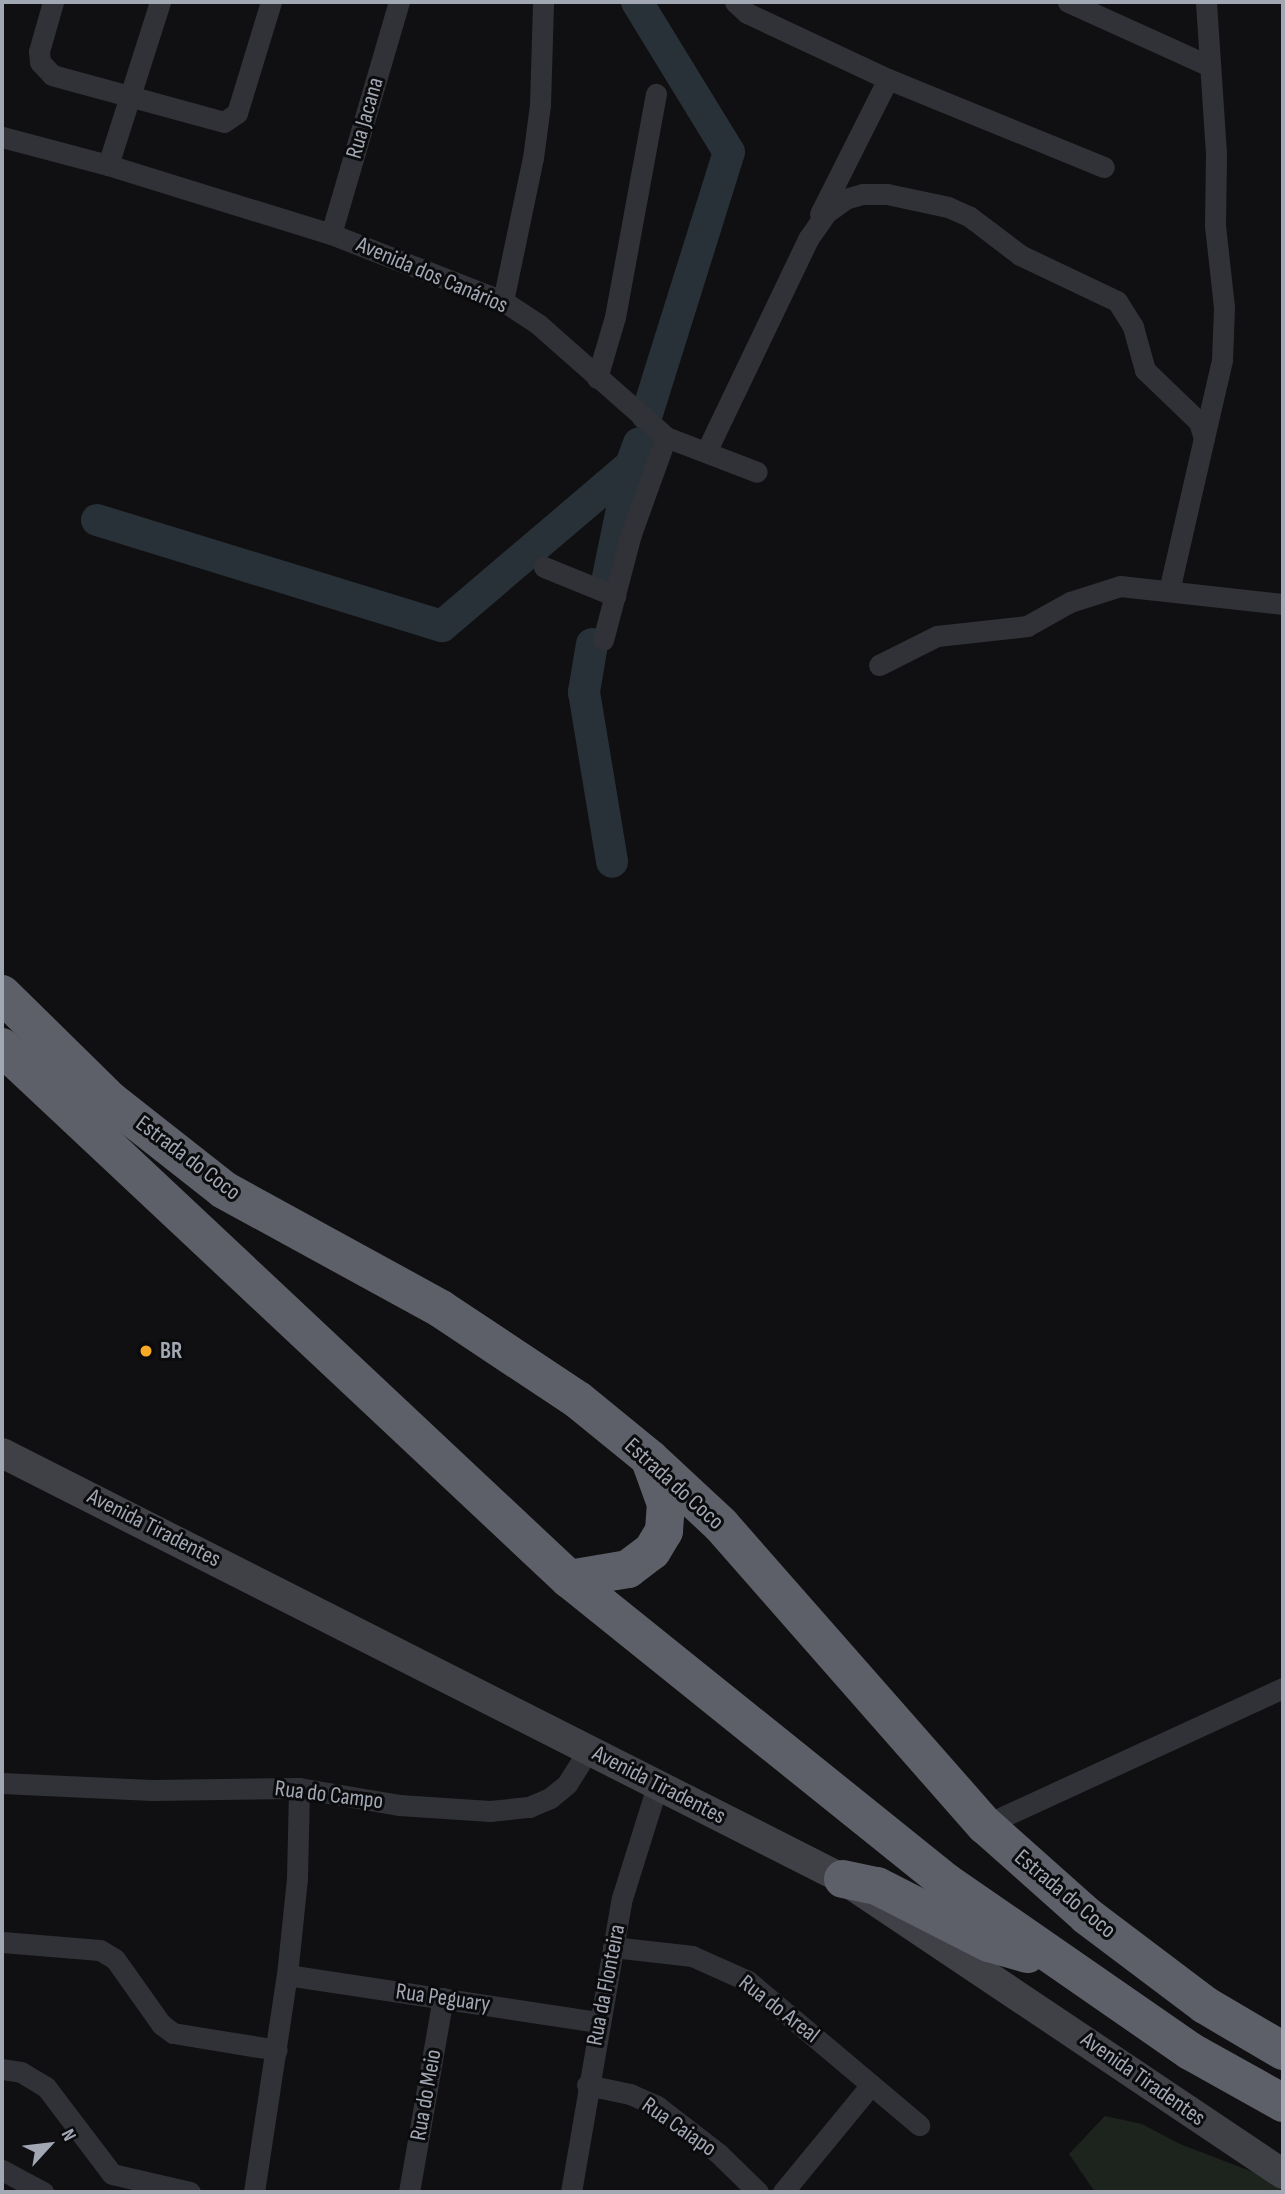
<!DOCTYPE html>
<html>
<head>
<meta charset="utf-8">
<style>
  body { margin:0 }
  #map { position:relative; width:1285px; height:2194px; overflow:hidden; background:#101012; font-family:"Sofia Sans Condensed",sans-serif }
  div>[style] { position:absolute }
  .green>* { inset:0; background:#1c241d }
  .river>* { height:32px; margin:-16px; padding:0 16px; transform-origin:16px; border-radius:16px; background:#283137 }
  .street>* { height:21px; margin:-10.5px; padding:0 10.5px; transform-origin:10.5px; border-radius:10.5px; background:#313237 }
  .secondary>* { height:30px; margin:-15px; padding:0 15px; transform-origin:15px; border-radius:15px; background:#3f4147 }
  .highway>* { height:38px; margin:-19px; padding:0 19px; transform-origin:19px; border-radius:19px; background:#5d6068 }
  .dots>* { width:19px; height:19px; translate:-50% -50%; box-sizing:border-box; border:4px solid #0b0b0d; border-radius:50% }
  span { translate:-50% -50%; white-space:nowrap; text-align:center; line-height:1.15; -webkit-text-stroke:6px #0b0b0d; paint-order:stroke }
  .street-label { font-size:23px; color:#a1a7b3 }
  .poi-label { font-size:23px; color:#a1a7b3; font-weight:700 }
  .left { translate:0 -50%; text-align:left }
  .frame { position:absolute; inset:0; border:4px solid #a1a7b3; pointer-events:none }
  .north { position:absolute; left:14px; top:2110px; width:70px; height:70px; -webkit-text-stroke:5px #0b0b0d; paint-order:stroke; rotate:63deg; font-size:19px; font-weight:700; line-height:28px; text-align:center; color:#a1a7b3 }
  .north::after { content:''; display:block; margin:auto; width:24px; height:32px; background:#a1a7b3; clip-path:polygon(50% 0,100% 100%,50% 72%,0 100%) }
</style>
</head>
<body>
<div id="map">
  <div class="green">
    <i style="clip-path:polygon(1105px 2116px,1142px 2124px,1180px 2144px,1266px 2177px,1282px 2192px,1095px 2192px,1069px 2154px)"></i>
  </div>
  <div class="river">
    <i style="left:637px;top:2px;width:176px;rotate:58.5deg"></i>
    <i style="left:729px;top:152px;width:275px;rotate:107.4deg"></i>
    <i style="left:97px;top:520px;width:361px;rotate:17.1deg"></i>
    <i style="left:442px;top:626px;width:248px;rotate:-40.4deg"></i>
    <i style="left:631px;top:465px;width:23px;rotate:-70deg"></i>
    <i style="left:607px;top:582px;width:119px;rotate:-78.4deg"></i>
    <i style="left:592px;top:644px;width:49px;rotate:99.5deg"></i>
    <i style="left:584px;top:692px;width:172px;rotate:80.6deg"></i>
  </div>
  <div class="street">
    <i style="left:53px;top:2px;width:51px;rotate:105.9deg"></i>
    <i style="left:39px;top:51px;width:11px;rotate:85deg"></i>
    <i style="left:40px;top:62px;width:18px;rotate:47deg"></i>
    <i style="left:52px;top:75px;width:178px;rotate:15.3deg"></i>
    <i style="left:224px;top:122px;width:16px;rotate:-35deg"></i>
    <i style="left:237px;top:113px;width:116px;rotate:-73deg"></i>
    <i style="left:735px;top:2px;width:16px;rotate:43deg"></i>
    <i style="left:747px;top:13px;width:156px;rotate:25.1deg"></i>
    <i style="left:888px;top:79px;width:233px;rotate:22.2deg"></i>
    <i style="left:1068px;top:2px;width:156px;rotate:24.3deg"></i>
    <i style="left:2px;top:137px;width:110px;rotate:14.8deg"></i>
    <i style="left:108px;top:165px;width:233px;rotate:17.2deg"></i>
    <i style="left:331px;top:234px;width:185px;rotate:21.3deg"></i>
    <i style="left:503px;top:301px;width:42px;rotate:33.3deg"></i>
    <i style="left:538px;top:324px;width:171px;rotate:41.4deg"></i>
    <i style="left:666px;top:437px;width:97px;rotate:21deg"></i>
    <i style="left:108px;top:165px;width:171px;rotate:-72.3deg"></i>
    <i style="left:820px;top:214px;width:151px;rotate:-63.3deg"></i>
    <i style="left:331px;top:234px;width:242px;rotate:-73.7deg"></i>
    <i style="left:503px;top:301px;width:146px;rotate:-78.2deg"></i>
    <i style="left:533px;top:158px;width:53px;rotate:-82.5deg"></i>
    <i style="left:540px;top:105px;width:103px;rotate:-88.3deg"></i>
    <i style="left:597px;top:378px;width:64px;rotate:-73.6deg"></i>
    <i style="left:615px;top:317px;width:227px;rotate:-79.6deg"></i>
    <i style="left:1204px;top:438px;width:80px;rotate:-77deg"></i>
    <i style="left:1222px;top:360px;width:53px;rotate:-87.8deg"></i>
    <i style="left:1224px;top:307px;width:81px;rotate:-96.3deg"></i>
    <i style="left:1215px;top:226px;width:73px;rotate:-89.2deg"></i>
    <i style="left:1216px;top:153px;width:151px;rotate:-93.8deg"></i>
    <i style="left:707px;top:450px;width:234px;rotate:-64.4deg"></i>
    <i style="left:808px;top:239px;width:32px;rotate:-55deg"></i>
    <i style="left:826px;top:213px;width:24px;rotate:-36deg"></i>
    <i style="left:845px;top:199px;width:19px;rotate:-16deg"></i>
    <i style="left:863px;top:194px;width:24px"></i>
    <i style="left:887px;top:194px;width:62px;rotate:12deg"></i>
    <i style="left:948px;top:207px;width:24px;rotate:24deg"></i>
    <i style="left:970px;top:217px;width:63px;rotate:37.2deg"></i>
    <i style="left:1020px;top:255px;width:107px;rotate:25.4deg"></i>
    <i style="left:1117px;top:301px;width:31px;rotate:58deg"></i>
    <i style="left:1133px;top:327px;width:45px;rotate:74.4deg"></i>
    <i style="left:1145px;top:370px;width:75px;rotate:43.9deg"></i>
    <i style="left:1199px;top:422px;width:17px;rotate:73deg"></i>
    <i style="left:1204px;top:438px;width:157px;rotate:102.9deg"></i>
    <i style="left:544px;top:567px;width:77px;rotate:22.2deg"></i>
    <i style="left:603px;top:640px;width:110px;rotate:-75.2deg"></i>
    <i style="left:631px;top:534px;width:103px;rotate:-70.2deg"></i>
    <i style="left:879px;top:665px;width:65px;rotate:-26.6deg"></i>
    <i style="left:937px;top:636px;width:91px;rotate:-6.3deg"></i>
    <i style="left:1027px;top:626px;width:49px;rotate:-29.2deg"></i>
    <i style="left:1070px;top:602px;width:52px;rotate:-17.7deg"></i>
    <i style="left:1120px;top:586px;width:164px;rotate:6.3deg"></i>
    <i style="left:2px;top:1783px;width:150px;rotate:2.7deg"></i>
    <i style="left:152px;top:1790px;width:147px;rotate:-0.8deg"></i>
    <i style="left:299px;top:1788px;width:101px;rotate:9.6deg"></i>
    <i style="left:399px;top:1805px;width:91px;rotate:3.8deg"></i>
    <i style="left:490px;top:1811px;width:39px;rotate:-6deg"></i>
    <i style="left:529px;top:1807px;width:23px;rotate:-23deg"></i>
    <i style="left:550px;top:1798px;width:22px;rotate:-39deg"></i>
    <i style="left:567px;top:1784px;width:41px;rotate:-57.8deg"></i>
    <i style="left:985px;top:1825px;width:328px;rotate:-24.7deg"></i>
    <i style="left:2px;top:1942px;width:98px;rotate:4.7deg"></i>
    <i style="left:100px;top:1950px;width:17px;rotate:31deg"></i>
    <i style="left:115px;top:1959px;width:80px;rotate:54.7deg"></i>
    <i style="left:161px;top:2024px;width:15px;rotate:37deg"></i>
    <i style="left:173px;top:2033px;width:105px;rotate:9.3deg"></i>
    <i style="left:613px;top:1947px;width:80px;rotate:6.5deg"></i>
    <i style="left:692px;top:1956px;width:61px;rotate:24.1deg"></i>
    <i style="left:748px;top:1981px;width:224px;rotate:40.1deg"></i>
    <i style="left:287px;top:1975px;width:315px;rotate:8.6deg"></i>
    <i style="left:2px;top:2069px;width:19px;rotate:9deg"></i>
    <i style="left:21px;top:2072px;width:29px;rotate:31deg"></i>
    <i style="left:46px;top:2087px;width:109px;rotate:52.8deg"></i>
    <i style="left:587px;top:2085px;width:44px;rotate:11.8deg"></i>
    <i style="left:630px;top:2094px;width:30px;rotate:24deg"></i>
    <i style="left:657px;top:2106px;width:77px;rotate:37.6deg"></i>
    <i style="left:718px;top:2153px;width:56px;rotate:44.3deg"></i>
    <i style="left:2px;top:2170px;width:47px;rotate:28.2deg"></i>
    <i style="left:112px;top:2174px;width:80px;rotate:13deg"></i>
    <i style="left:254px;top:2192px;width:219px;rotate:-81.4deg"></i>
    <i style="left:287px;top:1975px;width:98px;rotate:-84.1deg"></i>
    <i style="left:297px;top:1878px;width:90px;rotate:-88.7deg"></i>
    <i style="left:409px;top:2192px;width:197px;rotate:-80.1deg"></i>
    <i style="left:571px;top:2192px;width:298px;rotate:-80.2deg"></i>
    <i style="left:622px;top:1898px;width:121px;rotate:-72.6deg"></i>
    <i style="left:783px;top:2192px;width:139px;rotate:-50.6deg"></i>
  </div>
  <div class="secondary">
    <i style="left:2px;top:1453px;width:943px;rotate:26.86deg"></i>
    <i style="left:843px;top:1879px;width:530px;rotate:33.84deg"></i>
  </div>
  <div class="highway">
    <i style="left:2px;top:994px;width:153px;rotate:44.5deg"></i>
    <i style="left:111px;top:1101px;width:144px;rotate:38.2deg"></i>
    <i style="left:224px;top:1190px;width:247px;rotate:28.7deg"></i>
    <i style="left:441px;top:1309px;width:164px;rotate:33.6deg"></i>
    <i style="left:578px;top:1400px;width:92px;rotate:39.2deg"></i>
    <i style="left:649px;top:1458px;width:98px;rotate:42.9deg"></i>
    <i style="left:721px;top:1525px;width:400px;rotate:48.7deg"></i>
    <i style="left:985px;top:1825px;width:137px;rotate:41.7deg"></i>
    <i style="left:1087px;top:1916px;width:148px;rotate:37deg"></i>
    <i style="left:1205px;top:2005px;width:91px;rotate:30.5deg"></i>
    <i style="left:2px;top:1047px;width:778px;rotate:43.18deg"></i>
    <i style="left:569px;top:1579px;width:484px;rotate:38.8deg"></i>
    <i style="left:946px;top:1882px;width:297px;rotate:34.7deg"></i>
    <i style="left:1190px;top:2051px;width:107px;rotate:29.2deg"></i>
    <i style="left:569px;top:1579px;width:60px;rotate:-9.6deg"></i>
    <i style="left:628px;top:1569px;width:30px;rotate:-37deg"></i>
    <i style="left:652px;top:1551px;width:23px;rotate:-59deg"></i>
    <i style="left:664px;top:1531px;width:27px;rotate:-86deg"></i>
    <i style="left:666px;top:1504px;width:47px;rotate:-110deg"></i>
    <i style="left:843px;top:1879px;width:35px;rotate:12deg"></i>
    <i style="left:877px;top:1886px;width:126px;rotate:27deg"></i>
    <i style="left:989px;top:1943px;width:40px;rotate:16deg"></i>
  </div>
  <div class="dots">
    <i style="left:146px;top:1351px;background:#f7aa23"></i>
  </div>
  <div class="street-label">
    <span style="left:365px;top:118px;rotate:-74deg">Rua Jacana</span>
    <span style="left:432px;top:275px;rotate:23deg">Avenida dos Canários</span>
    <span style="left:188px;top:1158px;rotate:37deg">Estrada do Coco</span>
    <span style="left:674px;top:1484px;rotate:42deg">Estrada do Coco</span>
    <span style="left:154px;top:1528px;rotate:27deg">Avenida Tiradentes</span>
    <span style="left:659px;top:1785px;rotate:27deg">Avenida Tiradentes</span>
    <span style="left:329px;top:1795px;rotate:7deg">Rua do Campo</span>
    <span style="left:1065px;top:1894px;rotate:40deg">Estrada do Coco</span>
    <span style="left:606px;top:1985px;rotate:-79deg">Rua da Flonteira</span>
    <span style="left:443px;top:1998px;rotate:8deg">Rua Peguary</span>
    <span style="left:779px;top:2009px;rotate:38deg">Rua do Areal</span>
    <span style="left:1143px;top:2079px;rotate:35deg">Avenida Tiradentes</span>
    <span style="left:426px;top:2095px;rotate:-80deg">Rua do Meio</span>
    <span style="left:679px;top:2127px;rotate:35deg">Rua Caiapo</span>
  </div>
  <div class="poi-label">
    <span class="left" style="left:160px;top:1351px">BR</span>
  </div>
  <div class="frame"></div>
  <div class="north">N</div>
</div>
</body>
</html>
